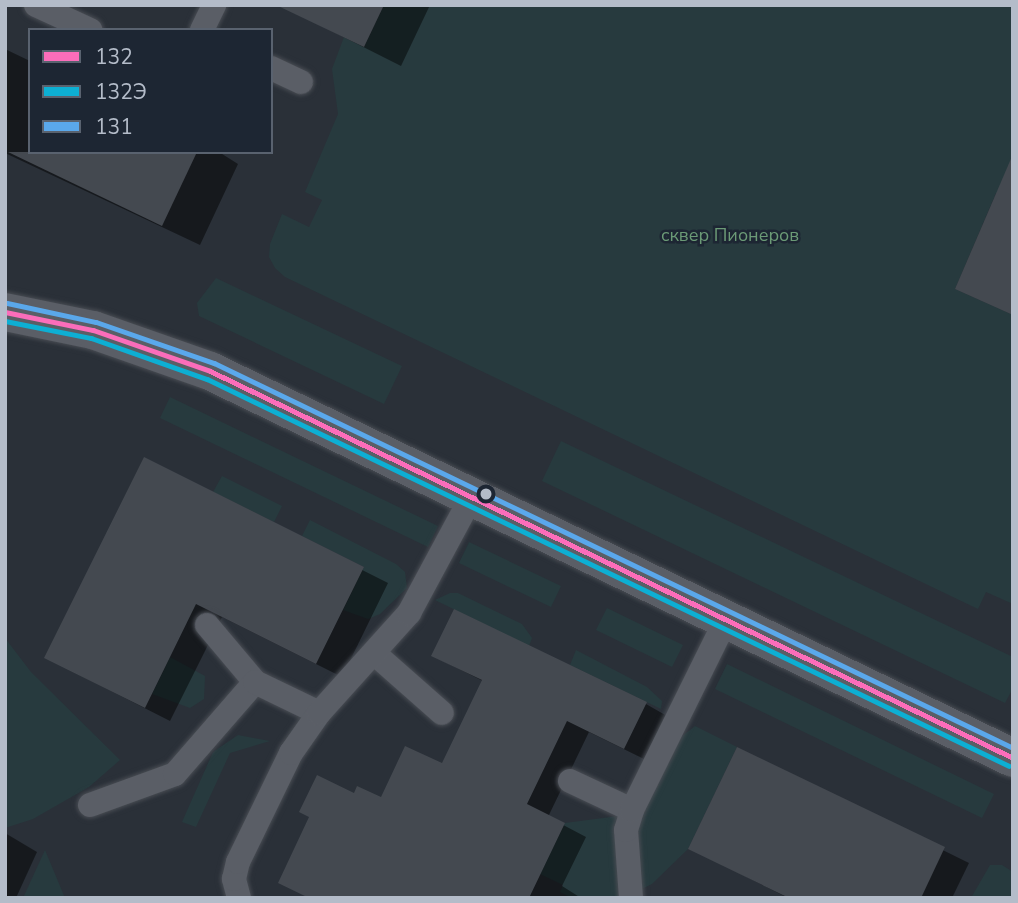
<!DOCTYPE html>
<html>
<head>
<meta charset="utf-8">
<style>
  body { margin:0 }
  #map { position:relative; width:1018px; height:903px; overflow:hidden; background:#2a3038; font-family:"Nunito Sans",sans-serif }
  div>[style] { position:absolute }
  .green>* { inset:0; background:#273a3e }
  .shadow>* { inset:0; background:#0007 }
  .building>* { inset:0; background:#444950 }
  .roads { filter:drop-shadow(0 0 2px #484c53) drop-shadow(0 0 2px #484c53) }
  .service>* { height:24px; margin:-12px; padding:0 12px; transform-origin:12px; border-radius:12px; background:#5a5e66 }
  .tertiary>* { height:38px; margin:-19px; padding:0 19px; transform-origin:19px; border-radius:19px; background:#5a5e66 }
  .bus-1>* { height:5px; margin:-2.5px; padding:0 2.5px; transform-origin:2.5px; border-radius:2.5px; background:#fb6dba }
  .bus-2>* { height:5px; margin:-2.5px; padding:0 2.5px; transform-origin:2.5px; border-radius:2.5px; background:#0dafd3 }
  .bus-3>* { height:5px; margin:-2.5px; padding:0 2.5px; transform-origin:2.5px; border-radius:2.5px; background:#5aa8eb }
  .dots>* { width:19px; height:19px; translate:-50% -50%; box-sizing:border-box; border:4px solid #1d2633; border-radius:50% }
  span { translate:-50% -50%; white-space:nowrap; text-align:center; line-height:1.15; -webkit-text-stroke:5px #1d2633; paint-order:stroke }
  .park-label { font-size:18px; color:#6b9a76 }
  .frame { position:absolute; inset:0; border:7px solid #b4bcc9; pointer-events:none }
  .legend { position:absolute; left:28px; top:28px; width:245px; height:126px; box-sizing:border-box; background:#1d2633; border:2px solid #59626f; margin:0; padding:9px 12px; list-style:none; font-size:21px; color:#b4bcc9 }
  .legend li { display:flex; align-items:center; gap:14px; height:35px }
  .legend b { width:35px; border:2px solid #59626f }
</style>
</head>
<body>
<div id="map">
  <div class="green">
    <i style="clip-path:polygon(384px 5px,1013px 5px,1013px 200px,996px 193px,955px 289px,1013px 315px,1013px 604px,986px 592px,978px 609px,285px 277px,275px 268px,269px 257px,270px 244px,282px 214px,309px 227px,322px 200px,305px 192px,338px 114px,332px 69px,344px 37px,364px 47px)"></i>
    <i style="clip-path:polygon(216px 278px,402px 366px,384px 404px,199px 316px,197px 303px)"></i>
    <i style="clip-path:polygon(170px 397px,438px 526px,428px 547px,160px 418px)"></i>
    <i style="clip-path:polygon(561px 441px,1013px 657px,1013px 688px,1005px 703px,542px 481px)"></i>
    <i style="clip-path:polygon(222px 476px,282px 506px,274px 522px,213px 492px)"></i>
    <i style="clip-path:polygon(310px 520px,396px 564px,405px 572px,407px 588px,380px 614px,368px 619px,343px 610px,364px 567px,302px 536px)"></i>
    <i style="clip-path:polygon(469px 542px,561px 586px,551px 607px,459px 563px)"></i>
    <i style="clip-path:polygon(450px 593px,458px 593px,522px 624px,532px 638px,529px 646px,435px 600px)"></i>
    <i style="clip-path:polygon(607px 608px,683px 645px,672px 667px,596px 630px)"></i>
    <i style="clip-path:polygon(5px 638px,31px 672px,120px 760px,89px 787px,33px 819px,5px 828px)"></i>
    <i style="clip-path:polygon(576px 650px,647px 687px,662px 701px,661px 709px,570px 665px)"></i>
    <i style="clip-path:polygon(170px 657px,205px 676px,204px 699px,190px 708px,152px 694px)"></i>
    <i style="clip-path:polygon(727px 664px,994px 794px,982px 818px,715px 689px)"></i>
    <i style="clip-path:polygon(695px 726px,737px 747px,688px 849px,652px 884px,623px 898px,572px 898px,560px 892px,563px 885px,540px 874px,565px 823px,641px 813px,681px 737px)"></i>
    <i style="clip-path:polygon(238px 735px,270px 741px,230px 753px,196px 827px,182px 822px,213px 752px)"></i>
    <i style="clip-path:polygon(45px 850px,65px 898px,23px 898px)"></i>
    <i style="clip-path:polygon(990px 865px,1002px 865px,1013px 872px,1012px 898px,971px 898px)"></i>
  </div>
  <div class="shadow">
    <i style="clip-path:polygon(280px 5px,430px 5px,401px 66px)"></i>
    <i style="clip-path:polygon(5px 49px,30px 61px,30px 152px,219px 152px,238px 164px,200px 245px,5px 153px)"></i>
    <i style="clip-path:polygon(144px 460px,388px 583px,342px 677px,222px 617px,170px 721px,46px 658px)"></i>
    <i style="clip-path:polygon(433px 656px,646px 704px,667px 716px,646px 760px,589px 732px,548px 817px,586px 837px,562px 886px,581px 898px,309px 898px,355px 795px,382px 799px,443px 766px,483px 681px)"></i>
    <i style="clip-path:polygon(738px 749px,969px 863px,952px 898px,788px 898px,690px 848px)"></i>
    <i style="clip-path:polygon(5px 833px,37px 852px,16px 898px,5px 898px)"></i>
  </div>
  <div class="building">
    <i style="clip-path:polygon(276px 5px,384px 5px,364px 47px)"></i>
    <i style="clip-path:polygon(8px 152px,197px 152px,162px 226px)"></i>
    <i style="clip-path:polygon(1013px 154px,1013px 315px,955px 289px)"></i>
    <i style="clip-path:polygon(144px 457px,364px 567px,316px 664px,196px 604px,145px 708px,44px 658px)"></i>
    <i style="clip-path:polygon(454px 609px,647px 702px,624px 749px,567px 721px,527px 804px,565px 823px,529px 898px,309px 898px,278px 883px,309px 817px,299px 812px,317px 775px,354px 793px,357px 786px,381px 797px,405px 746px,442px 763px,482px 680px,431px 656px)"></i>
    <i style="clip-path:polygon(737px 747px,945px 847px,921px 898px,789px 898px,688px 849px)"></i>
  </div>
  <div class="roads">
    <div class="service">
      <i style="left:36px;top:5px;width:60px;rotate:24.8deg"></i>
      <i style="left:202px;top:30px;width:28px;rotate:-64deg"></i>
      <i style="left:271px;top:68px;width:33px;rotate:25deg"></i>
      <i style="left:207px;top:625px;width:75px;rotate:49.9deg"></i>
      <i style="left:375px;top:654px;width:89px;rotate:41.4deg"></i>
      <i style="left:570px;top:781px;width:68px;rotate:25.1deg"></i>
      <i style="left:90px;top:805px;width:90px;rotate:-20deg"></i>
      <i style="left:175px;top:774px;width:122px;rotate:-49deg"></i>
      <i style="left:255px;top:682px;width:71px;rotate:25.8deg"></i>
      <i style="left:239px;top:898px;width:20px;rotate:-105deg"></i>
      <i style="left:234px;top:879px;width:17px;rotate:-77deg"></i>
      <i style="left:238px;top:862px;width:121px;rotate:-64.1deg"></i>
      <i style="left:291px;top:753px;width:49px;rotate:-55deg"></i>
      <i style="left:319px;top:713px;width:135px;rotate:-48deg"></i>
      <i style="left:409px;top:613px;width:133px;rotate:-61.7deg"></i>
      <i style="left:631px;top:898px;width:68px;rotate:-94.2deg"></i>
      <i style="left:626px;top:830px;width:21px;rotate:-73deg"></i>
      <i style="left:632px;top:810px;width:214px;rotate:-63.7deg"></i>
    </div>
    <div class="tertiary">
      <i style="left:5px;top:312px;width:90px;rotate:11.6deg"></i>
      <i style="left:93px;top:330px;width:124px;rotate:19.3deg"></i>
      <i style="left:210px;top:371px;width:891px;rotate:25.73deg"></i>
    </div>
  </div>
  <div class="bus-1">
    <i style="left:5px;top:312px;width:90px;rotate:11.6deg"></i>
    <i style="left:93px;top:330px;width:124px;rotate:19.3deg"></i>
    <i style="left:210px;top:371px;width:891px;rotate:25.73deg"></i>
  </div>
  <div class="bus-2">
    <i style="left:5px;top:321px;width:88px;rotate:11.2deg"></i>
    <i style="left:91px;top:338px;width:123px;rotate:19.5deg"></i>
    <i style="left:207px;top:379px;width:890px;rotate:25.76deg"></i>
  </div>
  <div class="bus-3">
    <i style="left:7px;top:303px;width:91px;rotate:12.1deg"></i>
    <i style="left:96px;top:322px;width:125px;rotate:19.2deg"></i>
    <i style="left:214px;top:363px;width:887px;rotate:25.73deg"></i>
  </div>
  <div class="dots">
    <i style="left:486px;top:494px;background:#b4bcc9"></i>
  </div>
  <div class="park-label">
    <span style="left:730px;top:235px">сквер Пионеров</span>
  </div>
  <div class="frame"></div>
  <ul class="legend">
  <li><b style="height:9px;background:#fb6dba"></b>132</li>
  <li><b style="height:9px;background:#0dafd3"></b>132Э</li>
  <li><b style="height:9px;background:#5aa8eb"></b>131</li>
  </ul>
</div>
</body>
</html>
